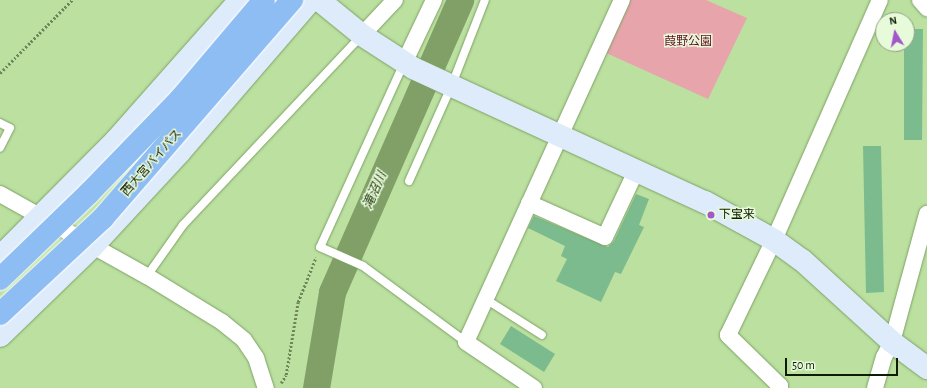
<!DOCTYPE html>
<html>
<head>
<meta charset="utf-8">
<style>
  body { margin:0 }
  #map { position:relative; width:927px; height:388px; overflow:hidden; background:#bbe0a0; font-family:"Alegreya Sans","Noto Sans JP",sans-serif }
  div>[style] { position:absolute }
  .green>* { inset:0; background:#e7a4ab }
  .river>* { height:27px; margin:-13.5px; padding:0 13.5px; transform-origin:13.5px; border-radius:13.5px; background:#80a067 }
  .building>* { inset:0; background:#7cbb8d }
  .path>* { height:2.5px; margin-top:-1.25px; transform-origin:0; background:repeating-linear-gradient(90deg,#6d8659 0 2px,transparent 0 4px) }
  .roads { filter:drop-shadow(0 0 1px #7fa165) drop-shadow(0 0 1px #7fa165) }
  .lane>* { height:8px; margin:-4px; padding:0 4px; transform-origin:4px; border-radius:4px; background:#fff }
  .street>* { height:16px; margin:-8px; padding:0 8px; transform-origin:8px; border-radius:8px; background:#fff }
  .secondary>* { height:22px; margin:-11px; padding:0 11px; transform-origin:11px; border-radius:11px; background:#ddebfb }
  .bridges { filter:drop-shadow(0 0 1px #fff) drop-shadow(0 0 1px #fff) }
  .highway-bridge>* { height:22px; margin:-11px; padding:0 11px; transform-origin:11px; border-radius:11px; background:#8ebdf3 }
  .dots>* { width:11px; height:11px; translate:-50% -50%; box-sizing:border-box; border:2px solid #e7fada; border-radius:50% }
  span { translate:-50% -50%; white-space:nowrap; text-align:center; line-height:1.15; -webkit-text-stroke:3px #e7fada; paint-order:stroke }
  .park-label { font-size:12px; color:#630b24 }
  .street-label { font-size:12px; color:#0f1b04 }
  .poi-label { font-size:12px; color:#0f1b04 }
  .left { translate:0 -50%; text-align:left }
  .water-label { font-size:13px; color:#21370c; font-style:italic }
  .north { position:absolute; left:875px; top:12px; width:40px; height:40px; box-sizing:border-box; background:#e7fada; border:1px solid #91a184; border-radius:50%; rotate:350deg; font-size:11px; font-weight:700; line-height:16px; text-align:center; color:#0f1b04 }
  .north::after { content:''; display:block; margin:auto; width:14px; height:18px; background:#a257ca; clip-path:polygon(50% 0,100% 100%,50% 72%,0 100%) }
  .scale { position:absolute; left:785px; top:358px; width:113px; height:18px; box-sizing:border-box; border:2px solid #0f1b04; border-top:0; padding-left:5px; font-size:12px; line-height:14px; white-space:nowrap; color:#0f1b04; -webkit-text-stroke:3px #e7fada; paint-order:stroke }
</style>
</head>
<body>
<div id="map">
  <div class="green">
    <i style="clip-path:polygon(627px 0,706px 0,747px 18px,708px 99px,604px 52px)"></i>
  </div>
  <div class="river">
    <i style="left:316px;top:388px;width:97px;rotate:-80.5deg"></i>
    <i style="left:332px;top:292px;width:319px;rotate:-66.3deg"></i>
  </div>
  <div class="building">
    <i style="clip-path:polygon(907px 29px,923px 29px,922px 140px,904px 140px,904px 44px,907px 44px)"></i>
    <i style="clip-path:polygon(863px 146px,881px 146px,884px 292px,866px 293px)"></i>
    <i style="clip-path:polygon(636px 194px,649px 199px,639px 225px,644px 227px,621px 274px,615px 272px,601px 302px,556px 281px,567px 259px,561px 256px,565px 246px,528px 228px,534px 216px,608px 247px,614px 241px)"></i>
    <i style="clip-path:polygon(511px 326px,555px 354px,544px 372px,500px 344px)"></i>
  </div>
  <div class="path">
    <i style="left:0;top:73px;width:103px;rotate:-45.4deg"></i>
    <i style="left:281px;top:383px;width:9px;rotate:-58deg"></i>
    <i style="left:286px;top:375px;width:74px;rotate:-80.7deg"></i>
    <i style="left:298px;top:302px;width:48px;rotate:-68.2deg"></i>
  </div>
  <div class="roads">
    <div class="lane">
      <i style="left:404px;top:63px;width:202px;rotate:114.5deg"></i>
      <i style="left:320px;top:247px;width:47px;rotate:23.8deg"></i>
      <i style="left:363px;top:266px;width:128px;rotate:36.4deg"></i>
      <i style="left:0;top:123px;width:11px;rotate:27deg"></i>
      <i style="left:10px;top:128px;width:22px;rotate:117deg"></i>
      <i style="left:409px;top:181px;width:103px;rotate:-65.9deg"></i>
      <i style="left:451px;top:87px;width:93px;rotate:-68.7deg"></i>
      <i style="left:147px;top:276px;width:62px;rotate:-54.8deg"></i>
      <i style="left:183px;top:225px;width:261px;rotate:-46.7deg"></i>
      <i style="left:487px;top:300px;width:65px;rotate:32.5deg"></i>
    </div>
    <div class="street">
      <i style="left:920px;top:0;width:11px;rotate:49deg"></i>
      <i style="left:362px;top:35px;width:48px;rotate:-46.7deg"></i>
      <i style="left:404px;top:63px;width:70px;rotate:-64.5deg"></i>
      <i style="left:0;top:194px;width:168px;rotate:29.2deg"></i>
      <i style="left:147px;top:276px;width:88px;rotate:31.5deg"></i>
      <i style="left:222px;top:322px;width:28px;rotate:39deg"></i>
      <i style="left:244px;top:340px;width:22px;rotate:56deg"></i>
      <i style="left:256px;top:358px;width:32px;rotate:72deg"></i>
      <i style="left:529px;top:203px;width:83px;rotate:24.1deg"></i>
      <i style="left:605px;top:237px;width:73px;rotate:-64.8deg"></i>
      <i style="left:534px;top:388px;width:82px;rotate:-145.9deg"></i>
      <i style="left:466px;top:342px;width:376px;rotate:-65.5deg"></i>
      <i style="left:778px;top:388px;width:3px;rotate:-45deg"></i>
      <i style="left:780px;top:386px;width:73px;rotate:-135.6deg"></i>
      <i style="left:728px;top:335px;width:106px;rotate:-64.2deg"></i>
      <i style="left:774px;top:240px;width:262px;rotate:-66.2deg"></i>
      <i style="left:875px;top:388px;width:32px;rotate:-74deg"></i>
      <i style="left:884px;top:357px;width:17px;rotate:-62deg"></i>
      <i style="left:892px;top:342px;width:133px;rotate:-74.7deg"></i>
    </div>
    <div class="secondary">
      <i style="left:319px;top:0;width:55px;rotate:39.1deg"></i>
      <i style="left:362px;top:35px;width:61px;rotate:32.9deg"></i>
      <i style="left:413px;top:68px;width:321px;rotate:24.7deg"></i>
      <i style="left:705px;top:202px;width:79px;rotate:28.8deg"></i>
      <i style="left:774px;top:240px;width:34px;rotate:36deg"></i>
      <i style="left:802px;top:260px;width:122px;rotate:42.3deg"></i>
      <i style="left:892px;top:342px;width:44px;rotate:36.6deg"></i>
      <i style="left:0;top:257px;width:166px;rotate:-45.2deg"></i>
      <i style="left:117px;top:139px;width:186px;rotate:-48.5deg"></i>
      <i style="left:0;top:336px;width:129px;rotate:-44.1deg"></i>
      <i style="left:93px;top:246px;width:127px;rotate:-47.2deg"></i>
      <i style="left:179px;top:153px;width:202px;rotate:-49.2deg"></i>
    </div>
  </div>
  <div class="bridges">
    <div class="highway-bridge">
      <i style="left:0;top:279px;width:124px;rotate:-44deg"></i>
      <i style="left:89px;top:193px;width:132px;rotate:-45.9deg"></i>
      <i style="left:181px;top:98px;width:128px;rotate:-49.7deg"></i>
      <i style="left:0;top:314px;width:141px;rotate:-43deg"></i>
      <i style="left:103px;top:218px;width:289px;rotate:-49.1deg"></i>
    </div>
  </div>
  <div class="dots">
    <i style="left:711px;top:215px;background:#a257ca"></i>
  </div>
  <div class="park-label">
    <span style="left:688px;top:42px">葭野公園</span>
  </div>
  <div class="street-label">
    <span style="left:152px;top:163px;rotate:-49deg">西大宮バイパス</span>
  </div>
  <div class="poi-label">
    <span class="left" style="left:719px;top:215px">下宝来</span>
  </div>
  <div class="water-label">
    <span style="left:376px;top:191px;rotate:-66deg">滝沼川</span>
  </div>
  <div class="north">N</div>
  <div class="scale">50 m</div>
</div>
</body>
</html>
